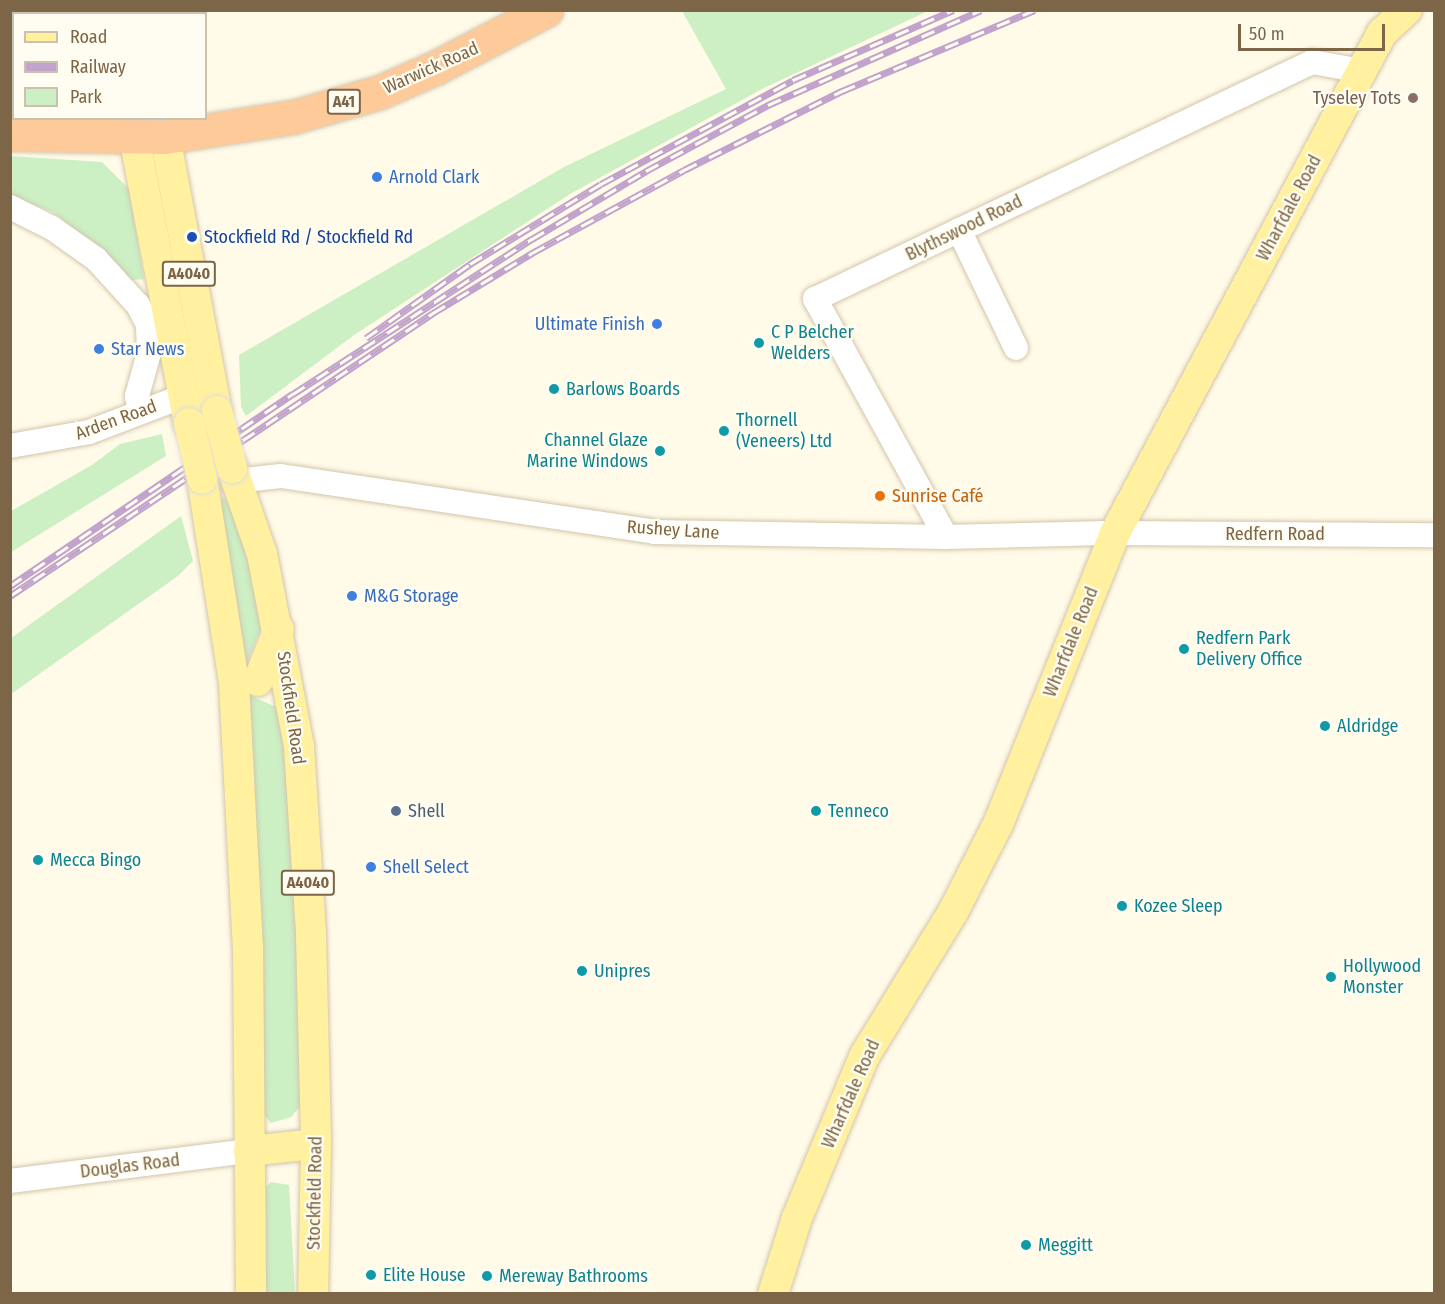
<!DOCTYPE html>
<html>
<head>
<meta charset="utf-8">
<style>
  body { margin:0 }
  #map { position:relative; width:1445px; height:1304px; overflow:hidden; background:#fffbe8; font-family:"Fira Sans Condensed",sans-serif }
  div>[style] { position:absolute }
  .green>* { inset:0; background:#ccefc4 }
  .roads { filter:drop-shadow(0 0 2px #d3c5ac) drop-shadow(0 0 2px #d3c5ac) }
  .minor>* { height:24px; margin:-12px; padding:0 12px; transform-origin:12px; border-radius:12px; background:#fff }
  .major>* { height:30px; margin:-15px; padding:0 15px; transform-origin:15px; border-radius:15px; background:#fff19f }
  .highway>* { height:33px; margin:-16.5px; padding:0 16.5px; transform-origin:16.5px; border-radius:16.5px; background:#ffca99 }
  .rail>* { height:7px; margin-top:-3.5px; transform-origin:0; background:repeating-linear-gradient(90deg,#fffdf1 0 14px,#c2a3cb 0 28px); box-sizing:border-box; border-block:2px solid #c2a3cb }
  .bridges { filter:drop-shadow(0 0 2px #e2ddd7) drop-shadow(0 0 2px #e2ddd7) }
  .major-bridge>* { height:30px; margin:-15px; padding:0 15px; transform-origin:15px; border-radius:15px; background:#fff19f }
  .dots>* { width:16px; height:16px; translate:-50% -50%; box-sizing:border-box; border:3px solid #fffdf1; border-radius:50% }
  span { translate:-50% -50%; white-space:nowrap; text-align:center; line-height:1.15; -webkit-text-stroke:4.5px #fffdf1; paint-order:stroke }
  .shield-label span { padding:2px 4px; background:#fffdf1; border:2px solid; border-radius:4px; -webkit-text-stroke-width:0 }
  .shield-label { font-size:16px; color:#7d6648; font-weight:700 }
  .street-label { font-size:18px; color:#7d6648 }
  .education-label { font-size:18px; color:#785e54 }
  .right { translate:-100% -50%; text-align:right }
  .shop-label { font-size:18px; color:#366cbe }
  .left { translate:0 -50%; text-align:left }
  .transit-label { font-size:18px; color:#164399 }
  .culture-label { font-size:18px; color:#0d838f }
  .food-label { font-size:18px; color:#c56008 }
  .service-label { font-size:18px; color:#4e5e75 }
  .frame { position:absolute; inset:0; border:12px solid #7d6648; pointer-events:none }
  .legend { position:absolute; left:12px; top:12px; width:195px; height:108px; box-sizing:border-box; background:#fffdf1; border:2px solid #cbc1ad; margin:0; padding:8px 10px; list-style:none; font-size:18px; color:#7d6648 }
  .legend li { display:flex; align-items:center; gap:12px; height:30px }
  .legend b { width:30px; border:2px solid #cbc1ad }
  .scale { position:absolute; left:1238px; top:24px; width:147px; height:27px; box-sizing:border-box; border:3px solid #7d6648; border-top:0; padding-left:8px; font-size:18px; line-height:21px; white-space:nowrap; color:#7d6648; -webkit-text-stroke:4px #fffdf1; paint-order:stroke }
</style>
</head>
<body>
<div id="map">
  <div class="green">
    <i style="clip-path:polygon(682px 11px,928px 11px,762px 89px,570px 194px,354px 335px,246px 416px,241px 407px,239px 355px,564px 167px,726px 89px)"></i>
    <i style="clip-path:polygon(10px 156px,102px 162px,129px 189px,144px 279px,132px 280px,53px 212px,11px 196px)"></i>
    <i style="clip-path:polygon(162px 434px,166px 456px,11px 552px,11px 511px,92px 465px,120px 444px)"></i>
    <i style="clip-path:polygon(224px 497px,233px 505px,265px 619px,248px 660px,241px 657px,217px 503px)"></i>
    <i style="clip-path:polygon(181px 516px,193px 561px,178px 576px,11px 694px,11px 638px)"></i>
    <i style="clip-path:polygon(249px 695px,281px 709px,293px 793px,305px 1101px,291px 1117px,271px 1123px,262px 1113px)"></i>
    <i style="clip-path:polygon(271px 1182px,289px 1185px,295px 1293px,266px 1293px,266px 1187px)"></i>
  </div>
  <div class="roads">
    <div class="minor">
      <i style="left:10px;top:207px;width:47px;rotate:26.6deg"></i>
      <i style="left:52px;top:228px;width:54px;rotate:35.2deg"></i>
      <i style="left:96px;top:259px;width:62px;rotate:47.6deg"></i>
      <i style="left:138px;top:305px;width:22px;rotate:63deg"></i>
      <i style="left:148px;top:325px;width:28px;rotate:88deg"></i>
      <i style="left:149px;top:353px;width:45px;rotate:105.6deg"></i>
      <i style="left:137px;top:396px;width:16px;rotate:79deg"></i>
      <i style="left:959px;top:230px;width:131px;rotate:64.2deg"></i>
      <i style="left:10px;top:446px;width:80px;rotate:-10deg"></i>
      <i style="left:89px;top:432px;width:102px;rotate:-20.8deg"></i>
      <i style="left:235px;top:481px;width:46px;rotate:-6.2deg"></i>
      <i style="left:281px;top:476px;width:377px;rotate:8.5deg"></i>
      <i style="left:654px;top:532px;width:292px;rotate:1deg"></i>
      <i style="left:946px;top:537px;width:169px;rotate:-1.4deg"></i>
      <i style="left:1115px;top:533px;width:319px;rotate:0.4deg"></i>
      <i style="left:946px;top:537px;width:272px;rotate:-118.8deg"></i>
      <i style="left:815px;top:299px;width:551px;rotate:-25.49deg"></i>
      <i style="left:1312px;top:62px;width:51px;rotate:10.2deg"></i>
      <i style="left:10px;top:1181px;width:241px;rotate:-7.2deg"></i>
    </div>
    <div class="major">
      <i style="left:134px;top:136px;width:292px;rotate:79.2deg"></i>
      <i style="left:165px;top:137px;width:279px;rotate:79.3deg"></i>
      <i style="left:232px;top:468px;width:91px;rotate:70.8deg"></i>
      <i style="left:262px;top:554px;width:197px;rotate:79.1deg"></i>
      <i style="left:299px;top:747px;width:188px;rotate:86.3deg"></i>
      <i style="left:311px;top:935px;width:209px;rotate:88.6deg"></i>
      <i style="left:316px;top:1144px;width:150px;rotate:91.1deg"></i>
      <i style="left:202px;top:478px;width:207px;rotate:81.1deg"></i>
      <i style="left:234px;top:683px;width:263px;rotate:87deg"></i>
      <i style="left:248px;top:946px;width:348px;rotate:89.5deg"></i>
      <i style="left:258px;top:681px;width:56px;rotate:-68deg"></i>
      <i style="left:249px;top:1151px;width:67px;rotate:-6deg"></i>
      <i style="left:773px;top:1294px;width:80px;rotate:-72.5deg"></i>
      <i style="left:797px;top:1218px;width:177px;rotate:-67.4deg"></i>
      <i style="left:865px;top:1055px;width:168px;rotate:-58.4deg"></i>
      <i style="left:953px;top:912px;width:101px;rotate:-62.9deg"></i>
      <i style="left:999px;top:822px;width:311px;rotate:-68.1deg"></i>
      <i style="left:1115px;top:533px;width:567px;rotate:-61.9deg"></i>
      <i style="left:1382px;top:33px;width:34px;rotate:-43deg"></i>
    </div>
    <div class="highway">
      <i style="left:10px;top:134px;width:155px;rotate:1.1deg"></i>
      <i style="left:165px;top:137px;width:130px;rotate:-8.9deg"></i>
      <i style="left:293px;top:117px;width:91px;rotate:-16deg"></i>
      <i style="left:380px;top:92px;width:62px;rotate:-23.7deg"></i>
      <i style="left:437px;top:67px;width:123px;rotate:-27.6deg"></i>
    </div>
  </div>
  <div class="rail">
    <i style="left:366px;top:338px;width:128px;rotate:-35.4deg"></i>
    <i style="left:470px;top:264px;width:153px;rotate:-31.4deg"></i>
    <i style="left:601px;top:184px;width:218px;rotate:-28.4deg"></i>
    <i style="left:793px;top:80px;width:175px;rotate:-23.6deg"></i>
    <i style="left:10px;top:586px;width:342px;rotate:-34.2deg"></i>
    <i style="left:293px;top:394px;width:285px;rotate:-33deg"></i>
    <i style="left:532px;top:239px;width:133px;rotate:-30.8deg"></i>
    <i style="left:646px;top:171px;width:139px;rotate:-28.4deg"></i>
    <i style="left:768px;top:105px;width:233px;rotate:-24deg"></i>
    <i style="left:10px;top:596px;width:509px;rotate:-33.78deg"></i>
    <i style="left:433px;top:313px;width:116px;rotate:-31.2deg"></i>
    <i style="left:532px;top:253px;width:173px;rotate:-28.6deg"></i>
    <i style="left:684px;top:170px;width:177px;rotate:-26.6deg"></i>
    <i style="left:842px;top:91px;width:209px;rotate:-22.8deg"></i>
  </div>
  <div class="bridges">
    <div class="major-bridge">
      <i style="left:217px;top:411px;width:59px;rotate:75.3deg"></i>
      <i style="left:189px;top:423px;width:57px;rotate:76.7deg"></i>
    </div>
  </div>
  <div class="dots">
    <i style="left:1413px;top:98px;background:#8d6e63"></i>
    <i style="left:377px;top:177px;background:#3f7fe0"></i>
    <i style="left:192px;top:237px;background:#1a4fb4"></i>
    <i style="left:657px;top:324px;background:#3f7fe0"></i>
    <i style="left:759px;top:343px;background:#0f9aa8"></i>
    <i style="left:99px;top:349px;background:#3f7fe0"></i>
    <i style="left:554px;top:389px;background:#0f9aa8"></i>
    <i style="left:724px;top:431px;background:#0f9aa8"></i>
    <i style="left:660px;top:451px;background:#0f9aa8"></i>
    <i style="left:880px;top:496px;background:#e8710a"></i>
    <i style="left:352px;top:596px;background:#3f7fe0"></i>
    <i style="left:1184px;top:649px;background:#0f9aa8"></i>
    <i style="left:1325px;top:726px;background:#0f9aa8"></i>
    <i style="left:396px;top:811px;background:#5c6f8a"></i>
    <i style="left:816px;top:811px;background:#0f9aa8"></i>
    <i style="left:38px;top:860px;background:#0f9aa8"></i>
    <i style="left:371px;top:867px;background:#3f7fe0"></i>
    <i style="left:1122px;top:906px;background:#0f9aa8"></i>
    <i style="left:582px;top:971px;background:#0f9aa8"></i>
    <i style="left:1331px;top:977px;background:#0f9aa8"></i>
    <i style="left:1026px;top:1245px;background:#0f9aa8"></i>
    <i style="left:371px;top:1275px;background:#0f9aa8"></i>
    <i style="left:487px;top:1276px;background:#0f9aa8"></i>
  </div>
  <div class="shield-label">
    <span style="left:344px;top:102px">A41</span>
    <span style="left:189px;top:274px">A4040</span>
    <span style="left:308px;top:883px">A4040</span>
  </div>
  <div class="street-label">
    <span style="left:431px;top:68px;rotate:-24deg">Warwick Road</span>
    <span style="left:1289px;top:208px;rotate:-62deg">Wharfdale Road</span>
    <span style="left:964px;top:228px;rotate:-26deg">Blythswood Road</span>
    <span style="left:116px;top:420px;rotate:-20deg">Arden Road</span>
    <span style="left:673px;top:530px;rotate:4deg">Rushey Lane</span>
    <span style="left:1275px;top:534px">Redfern Road</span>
    <span style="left:1071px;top:642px;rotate:-68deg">Wharfdale Road</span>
    <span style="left:291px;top:708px;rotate:82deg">Stockfield Road</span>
    <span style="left:851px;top:1094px;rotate:-66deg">Wharfdale Road</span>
    <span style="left:130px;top:1166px;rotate:-7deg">Douglas Road</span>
    <span style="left:315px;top:1193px;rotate:-89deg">Stockfield Road</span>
  </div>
  <div class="education-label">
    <span class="right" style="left:1401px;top:98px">Tyseley Tots</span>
  </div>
  <div class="shop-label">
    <span class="left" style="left:389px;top:177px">Arnold Clark</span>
    <span class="right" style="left:645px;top:324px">Ultimate Finish</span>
    <span class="left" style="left:111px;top:349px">Star News</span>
    <span class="left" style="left:364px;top:596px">M&amp;G Storage</span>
    <span class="left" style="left:383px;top:867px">Shell Select</span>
  </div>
  <div class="transit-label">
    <span class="left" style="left:204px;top:237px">Stockfield Rd / Stockfield Rd</span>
  </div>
  <div class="culture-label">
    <span class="left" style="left:771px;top:343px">C P Belcher<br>Welders</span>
    <span class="left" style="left:566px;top:389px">Barlows Boards</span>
    <span class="left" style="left:736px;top:431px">Thornell<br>(Veneers) Ltd</span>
    <span class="right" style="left:648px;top:451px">Channel Glaze<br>Marine Windows</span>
    <span class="left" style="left:1196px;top:649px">Redfern Park<br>Delivery Office</span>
    <span class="left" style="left:1337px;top:726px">Aldridge</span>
    <span class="left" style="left:828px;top:811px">Tenneco</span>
    <span class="left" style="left:50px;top:860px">Mecca Bingo</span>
    <span class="left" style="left:1134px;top:906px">Kozee Sleep</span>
    <span class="left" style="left:1343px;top:977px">Hollywood<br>Monster</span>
    <span class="left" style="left:594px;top:971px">Unipres</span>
    <span class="left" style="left:1038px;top:1245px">Meggitt</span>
    <span class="left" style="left:383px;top:1275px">Elite House</span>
    <span class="left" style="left:499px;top:1276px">Mereway Bathrooms</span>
  </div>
  <div class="food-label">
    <span class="left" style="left:892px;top:496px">Sunrise Café</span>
  </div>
  <div class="service-label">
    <span class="left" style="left:408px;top:811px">Shell</span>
  </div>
  <div class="frame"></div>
  <ul class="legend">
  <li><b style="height:8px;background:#fff19f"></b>Road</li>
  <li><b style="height:8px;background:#c2a3cb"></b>Railway</li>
  <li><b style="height:16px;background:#ccefc4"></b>Park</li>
  </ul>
  <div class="scale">50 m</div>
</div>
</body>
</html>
